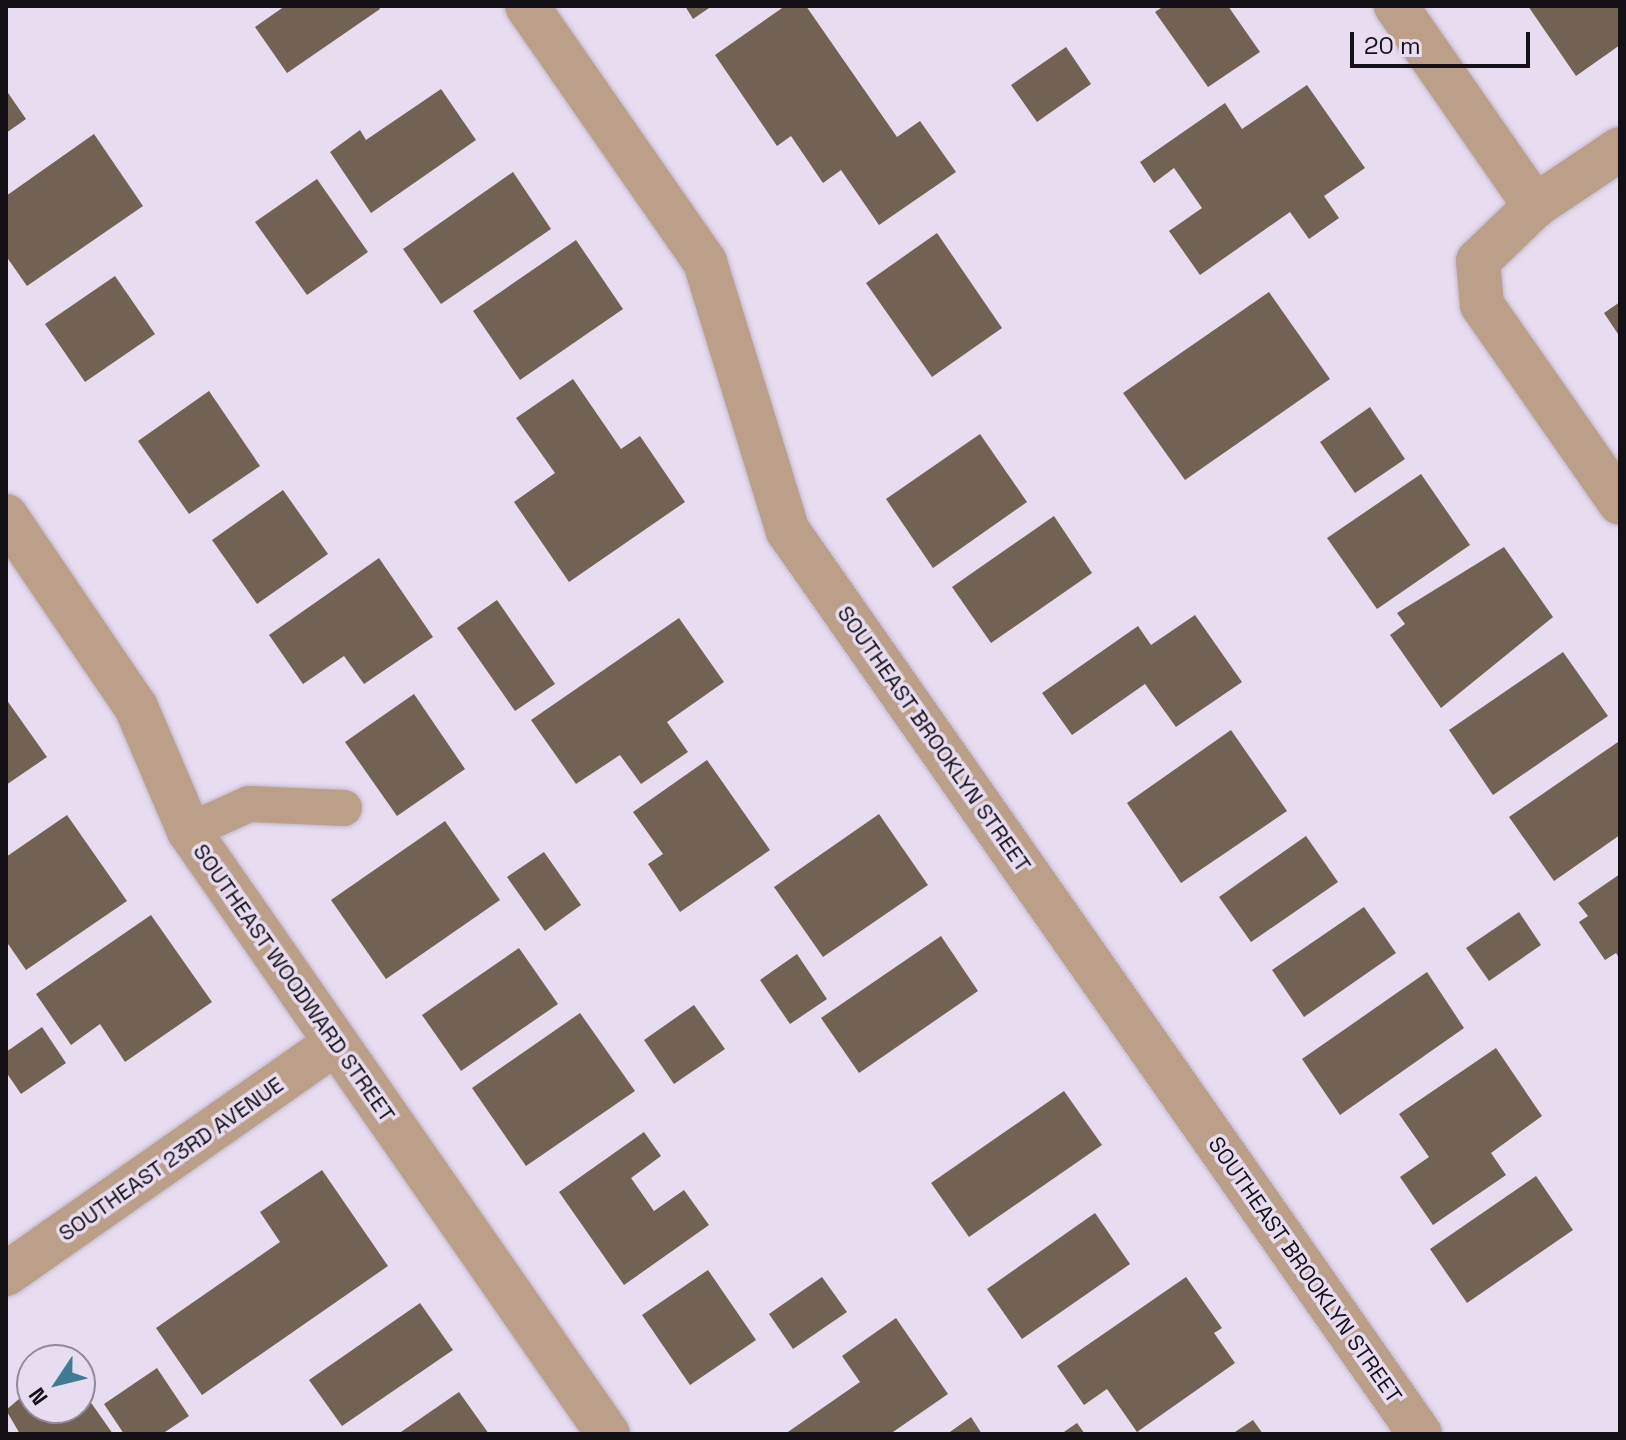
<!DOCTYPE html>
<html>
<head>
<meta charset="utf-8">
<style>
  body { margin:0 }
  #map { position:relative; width:1626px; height:1440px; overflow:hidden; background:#e7dcf0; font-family:"Space Grotesk",sans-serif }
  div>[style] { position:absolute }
  .building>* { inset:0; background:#716253 }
  .roads { filter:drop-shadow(0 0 2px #c1b7c9) drop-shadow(0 0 2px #c1b7c9) }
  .lane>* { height:36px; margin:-18px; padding:0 18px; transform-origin:18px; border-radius:18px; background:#bb9f88 }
  .street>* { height:44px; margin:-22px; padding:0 22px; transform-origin:22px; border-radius:22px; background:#bb9f88 }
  span { translate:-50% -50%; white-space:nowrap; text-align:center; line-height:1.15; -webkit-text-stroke:7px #e7dcf0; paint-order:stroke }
  .street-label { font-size:22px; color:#131016 }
  .frame { position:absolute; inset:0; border:8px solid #131016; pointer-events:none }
  .north { position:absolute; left:16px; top:1344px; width:80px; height:80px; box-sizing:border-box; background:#e7dcf0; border:2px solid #928a99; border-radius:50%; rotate:235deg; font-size:22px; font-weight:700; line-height:32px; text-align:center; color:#131016 }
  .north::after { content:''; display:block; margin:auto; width:28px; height:36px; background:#3f7b93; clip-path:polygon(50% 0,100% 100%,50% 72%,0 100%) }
  .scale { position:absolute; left:1350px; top:32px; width:180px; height:36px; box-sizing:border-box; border:4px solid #131016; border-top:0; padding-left:10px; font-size:24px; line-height:28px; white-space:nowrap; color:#131016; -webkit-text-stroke:6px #e7dcf0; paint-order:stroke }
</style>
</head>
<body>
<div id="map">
  <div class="building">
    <i style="clip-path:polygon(285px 6px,378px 6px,380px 9px,287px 73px,255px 27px)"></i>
    <i style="clip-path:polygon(685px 6px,712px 6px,693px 19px)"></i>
    <i style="clip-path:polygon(785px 6px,806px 6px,897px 137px,920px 121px,956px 172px,879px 225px,841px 170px,823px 183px,791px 136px,777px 146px,715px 55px)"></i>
    <i style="clip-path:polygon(1164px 6px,1228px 6px,1260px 52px,1208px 87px,1155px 12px)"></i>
    <i style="clip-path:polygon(1528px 6px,1620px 6px,1620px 45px,1576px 76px)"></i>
    <i style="clip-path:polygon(1066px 47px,1091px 84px,1037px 122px,1011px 85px)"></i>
    <i style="clip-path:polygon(1307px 85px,1365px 168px,1324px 196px,1339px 218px,1309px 239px,1290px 212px,1200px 275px,1169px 231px,1202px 208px,1174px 168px,1154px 183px,1140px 162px,1225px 103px,1242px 129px)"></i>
    <i style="clip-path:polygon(441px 89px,476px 140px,371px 213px,330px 152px,360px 130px,366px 140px)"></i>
    <i style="clip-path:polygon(6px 90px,26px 119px,6px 133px)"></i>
    <i style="clip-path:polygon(94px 134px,143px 206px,27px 286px,6px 256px,6px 196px)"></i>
    <i style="clip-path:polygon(513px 172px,551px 229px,441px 304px,403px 249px)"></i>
    <i style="clip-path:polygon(317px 179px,368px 252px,307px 295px,255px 222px)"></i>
    <i style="clip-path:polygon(937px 233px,1002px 328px,932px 377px,866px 283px)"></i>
    <i style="clip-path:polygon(576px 240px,623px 309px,520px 380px,473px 311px)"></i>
    <i style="clip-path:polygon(115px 276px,155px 334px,85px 382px,45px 324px)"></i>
    <i style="clip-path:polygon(1269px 292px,1330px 379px,1185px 480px,1123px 393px)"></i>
    <i style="clip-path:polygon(1620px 302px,1620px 337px,1604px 313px)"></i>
    <i style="clip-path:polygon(573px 379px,621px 449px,640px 436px,685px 502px,569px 582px,514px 502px,555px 473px,516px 418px)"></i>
    <i style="clip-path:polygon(209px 391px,260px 466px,189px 514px,138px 441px)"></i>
    <i style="clip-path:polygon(1370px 407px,1405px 459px,1355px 493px,1320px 442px)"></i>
    <i style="clip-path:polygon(980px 434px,1027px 502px,933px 568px,886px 499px)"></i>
    <i style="clip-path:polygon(1421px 474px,1470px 545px,1377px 609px,1327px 538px)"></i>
    <i style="clip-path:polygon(283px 490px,328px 554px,257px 604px,212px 540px)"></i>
    <i style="clip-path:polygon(1054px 516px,1092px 573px,991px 643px,952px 587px)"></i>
    <i style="clip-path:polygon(1504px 547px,1553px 617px,1441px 708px,1390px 635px,1405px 624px,1397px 613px)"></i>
    <i style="clip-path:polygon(379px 558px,433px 637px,364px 684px,344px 656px,303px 684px,269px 635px)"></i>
    <i style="clip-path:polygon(497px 600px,555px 684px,515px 711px,457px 628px)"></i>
    <i style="clip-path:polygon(1195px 615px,1242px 682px,1176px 727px,1145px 684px,1072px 735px,1042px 693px,1138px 626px,1151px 645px)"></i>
    <i style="clip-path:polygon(679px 618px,724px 682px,667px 722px,688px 752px,641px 784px,620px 755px,576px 784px,531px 720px)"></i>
    <i style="clip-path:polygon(1563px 652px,1608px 716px,1493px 795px,1449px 730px)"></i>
    <i style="clip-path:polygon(414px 694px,465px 769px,397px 816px,345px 742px)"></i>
    <i style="clip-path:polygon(6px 699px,47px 757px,6px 785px)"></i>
    <i style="clip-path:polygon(1231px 730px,1287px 811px,1181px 883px,1127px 803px)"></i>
    <i style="clip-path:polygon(1618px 742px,1620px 835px,1554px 881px,1509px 817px)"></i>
    <i style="clip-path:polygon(707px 760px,770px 850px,680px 912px,648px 864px,663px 854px,633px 812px)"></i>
    <i style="clip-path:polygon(879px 814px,928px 885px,823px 957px,774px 887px)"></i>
    <i style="clip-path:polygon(67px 815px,127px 901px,26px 970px,6px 941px,6px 857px)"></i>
    <i style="clip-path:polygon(445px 821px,500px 900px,386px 979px,331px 900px)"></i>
    <i style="clip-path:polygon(1306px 836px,1338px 882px,1251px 942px,1219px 897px)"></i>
    <i style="clip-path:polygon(544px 852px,581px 905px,545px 931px,507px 877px)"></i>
    <i style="clip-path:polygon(1620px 874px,1620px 959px,1616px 953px,1605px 960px,1579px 922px,1588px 916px,1578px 903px)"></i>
    <i style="clip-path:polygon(1364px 907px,1396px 953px,1304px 1017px,1272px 970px)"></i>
    <i style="clip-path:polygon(1519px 912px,1541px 945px,1489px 981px,1466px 948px)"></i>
    <i style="clip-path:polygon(151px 915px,212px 1002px,125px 1062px,100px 1024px,71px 1045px,36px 994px)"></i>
    <i style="clip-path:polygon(941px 936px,978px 991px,859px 1073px,821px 1018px)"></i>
    <i style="clip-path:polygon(519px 948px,558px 1004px,461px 1071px,422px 1015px)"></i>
    <i style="clip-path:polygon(797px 954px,827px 999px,790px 1024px,760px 980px)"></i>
    <i style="clip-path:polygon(1427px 972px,1464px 1028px,1340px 1115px,1302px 1059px)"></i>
    <i style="clip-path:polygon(694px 1005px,725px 1049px,674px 1084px,644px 1040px)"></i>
    <i style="clip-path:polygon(580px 1013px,635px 1091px,526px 1166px,472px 1088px)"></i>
    <i style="clip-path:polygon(42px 1027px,66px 1063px,21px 1094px,6px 1072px,6px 1052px)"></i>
    <i style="clip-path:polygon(1496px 1048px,1542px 1116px,1491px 1153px,1506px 1175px,1433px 1225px,1400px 1177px,1429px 1157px,1399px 1114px)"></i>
    <i style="clip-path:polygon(1064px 1091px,1102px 1145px,969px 1237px,931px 1183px)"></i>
    <i style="clip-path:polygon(644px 1132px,661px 1156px,631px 1178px,654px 1211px,684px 1190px,709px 1225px,624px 1285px,559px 1192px)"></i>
    <i style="clip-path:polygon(322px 1170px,388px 1266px,202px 1395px,156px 1328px,280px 1242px,260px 1212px)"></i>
    <i style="clip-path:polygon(1536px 1176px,1573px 1230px,1467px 1303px,1430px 1249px)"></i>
    <i style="clip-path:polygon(1095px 1213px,1130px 1264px,1022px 1339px,987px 1289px)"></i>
    <i style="clip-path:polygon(708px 1270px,756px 1340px,690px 1385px,642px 1315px)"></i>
    <i style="clip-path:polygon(822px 1277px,847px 1312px,793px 1349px,769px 1314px)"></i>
    <i style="clip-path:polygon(1186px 1277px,1222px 1328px,1214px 1333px,1235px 1363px,1137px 1432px,1107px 1389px,1084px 1405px,1057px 1366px)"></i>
    <i style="clip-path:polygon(420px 1303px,453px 1350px,342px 1426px,309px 1380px)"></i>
    <i style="clip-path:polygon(896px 1318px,948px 1394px,890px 1434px,785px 1434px,860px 1382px,842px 1356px)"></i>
    <i style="clip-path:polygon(157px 1368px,189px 1416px,162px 1434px,124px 1434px,104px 1404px)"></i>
    <i style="clip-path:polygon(80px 1387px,113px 1434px,20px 1434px,6px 1410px,32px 1388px,32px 1408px,80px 1408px)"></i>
    <i style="clip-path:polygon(459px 1392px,489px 1434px,398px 1434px)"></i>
    <i style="clip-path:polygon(971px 1417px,982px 1434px,947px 1434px)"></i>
    <i style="clip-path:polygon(1253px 1420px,1263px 1434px,1232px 1434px)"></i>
    <i style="clip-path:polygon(1077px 1423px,1085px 1434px,1061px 1434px)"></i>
  </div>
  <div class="roads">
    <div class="lane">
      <i style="left:189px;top:831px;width:66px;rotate:-24.2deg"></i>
      <i style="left:249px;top:804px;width:95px;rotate:2.4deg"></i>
    </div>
    <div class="street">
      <i style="left:527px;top:6px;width:312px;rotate:55.2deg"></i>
      <i style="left:705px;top:262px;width:282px;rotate:72.9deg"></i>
      <i style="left:788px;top:531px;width:1102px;rotate:55.01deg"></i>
      <i style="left:1396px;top:6px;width:244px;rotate:55.2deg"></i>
      <i style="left:1620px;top:149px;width:102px;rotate:146.2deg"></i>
      <i style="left:1535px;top:206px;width:79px;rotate:136deg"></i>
      <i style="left:1478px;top:261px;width:44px;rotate:84.8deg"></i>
      <i style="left:1482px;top:305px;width:241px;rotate:55.1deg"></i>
      <i style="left:6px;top:516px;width:231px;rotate:55.8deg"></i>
      <i style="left:136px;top:707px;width:135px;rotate:66.9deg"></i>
      <i style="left:189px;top:831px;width:734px;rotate:55.21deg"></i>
      <i style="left:6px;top:1274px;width:401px;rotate:-35deg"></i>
    </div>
  </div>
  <div class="street-label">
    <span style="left:934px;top:739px;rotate:55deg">SOUTHEAST BROOKLYN STREET</span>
    <span style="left:294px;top:983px;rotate:55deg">SOUTHEAST WOODWARD STREET</span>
    <span style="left:171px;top:1159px;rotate:-35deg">SOUTHEAST 23RD AVENUE</span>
    <span style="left:1305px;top:1270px;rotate:55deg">SOUTHEAST BROOKLYN STREET</span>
  </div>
  <div class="frame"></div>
  <div class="north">N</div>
  <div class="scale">20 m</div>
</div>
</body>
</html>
